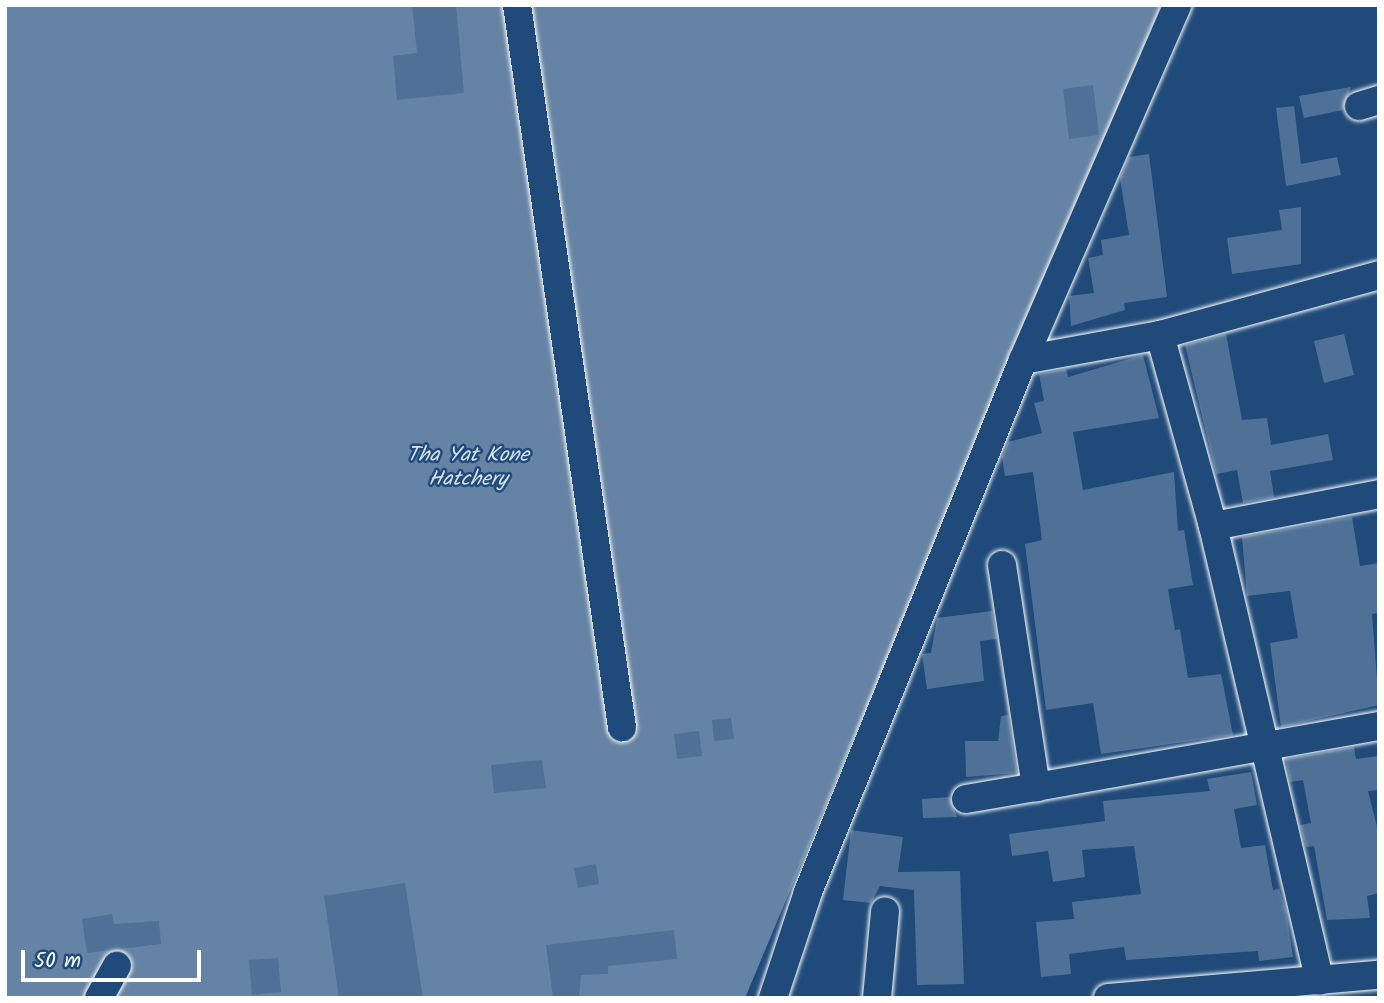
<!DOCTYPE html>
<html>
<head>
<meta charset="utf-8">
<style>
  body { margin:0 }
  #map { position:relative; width:1384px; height:1003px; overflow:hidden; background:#1f4a7a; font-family:Kalam,sans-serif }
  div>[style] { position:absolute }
  .water>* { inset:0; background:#6583a4 }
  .building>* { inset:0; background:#507197 }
  .roads { filter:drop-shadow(0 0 2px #fff) drop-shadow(0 0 2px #fff) }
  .minor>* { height:28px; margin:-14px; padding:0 14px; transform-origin:14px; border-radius:14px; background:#1f4a7a }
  span { translate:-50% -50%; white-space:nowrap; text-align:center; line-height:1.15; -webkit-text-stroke:5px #1f4a7a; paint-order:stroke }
  .water-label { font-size:21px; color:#d8e0e8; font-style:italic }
  .frame { position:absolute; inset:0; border:7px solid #fff; pointer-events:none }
  .scale { position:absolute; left:21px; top:950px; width:180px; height:32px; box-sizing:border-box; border:4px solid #fff; border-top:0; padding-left:9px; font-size:21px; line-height:24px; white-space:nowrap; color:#fff; -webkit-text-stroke:5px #1f4a7a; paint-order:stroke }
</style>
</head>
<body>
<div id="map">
  <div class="water">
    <i style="clip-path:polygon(5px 5px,1161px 5px,745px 998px,5px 998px)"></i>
  </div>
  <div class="building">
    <i style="clip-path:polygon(412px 5px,456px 5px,464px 93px,397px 100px,393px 56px,417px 53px)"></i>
    <i style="clip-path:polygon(1093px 85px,1099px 135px,1069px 139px,1063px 89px)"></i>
    <i style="clip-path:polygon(1351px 87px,1343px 110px,1304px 118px,1299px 96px)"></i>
    <i style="clip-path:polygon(1294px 106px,1301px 164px,1337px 157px,1341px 175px,1286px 186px,1276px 108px)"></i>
    <i style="clip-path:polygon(1149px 154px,1167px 297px,1124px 303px,1125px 310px,1071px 326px,1069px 296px,1094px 293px,1088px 258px,1103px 255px,1101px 240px,1129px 235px,1120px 178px,1129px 157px)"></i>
    <i style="clip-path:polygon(1301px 207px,1301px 264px,1232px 274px,1227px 238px,1282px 230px,1279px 210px)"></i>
    <i style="clip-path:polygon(1226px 334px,1242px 420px,1267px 418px,1271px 445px,1328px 434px,1333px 460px,1270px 471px,1274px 497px,1243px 503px,1237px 470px,1216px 474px,1185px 345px)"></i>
    <i style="clip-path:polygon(1344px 334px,1354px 375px,1324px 383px,1314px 341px)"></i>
    <i style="clip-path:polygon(1143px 355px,1159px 418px,1073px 432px,1083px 490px,1174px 472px,1178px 531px,1184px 530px,1193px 585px,1168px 589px,1175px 630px,1180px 629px,1188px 678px,1221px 674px,1233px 735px,1101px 754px,1093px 703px,1046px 710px,1025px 544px,1042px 540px,1033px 472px,1005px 476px,1002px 457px,1008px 442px,1042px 433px,1034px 403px,1044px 401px,1039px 374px,1066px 369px,1068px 377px)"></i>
    <i style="clip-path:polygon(1352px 517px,1360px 566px,1379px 563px,1379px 613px,1372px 614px,1379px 705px,1281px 727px,1270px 643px,1298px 638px,1290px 591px,1247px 596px,1242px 537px)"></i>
    <i style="clip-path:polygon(992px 611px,997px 639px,980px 641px,984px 681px,927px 689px,922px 654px,931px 653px,937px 618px)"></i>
    <i style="clip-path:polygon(1008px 715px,1017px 773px,966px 777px,965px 741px,998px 741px,1001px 716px)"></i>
    <i style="clip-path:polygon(731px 718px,734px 739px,714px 741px,712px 720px)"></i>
    <i style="clip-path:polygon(699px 731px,702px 756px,677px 759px,674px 734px)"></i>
    <i style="clip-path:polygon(1354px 747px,1356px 759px,1379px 756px,1379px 790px,1368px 791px,1379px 835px,1379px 893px,1367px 896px,1370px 918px,1327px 920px,1314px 846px,1306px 847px,1300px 825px,1311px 823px,1303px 780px,1290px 782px,1286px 759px)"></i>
    <i style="clip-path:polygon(542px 760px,546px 788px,494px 793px,491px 765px)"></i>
    <i style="clip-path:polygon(1251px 772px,1257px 805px,1234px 809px,1241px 848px,1265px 845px,1273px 890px,1279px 889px,1286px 910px,1293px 957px,1259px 961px,1258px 951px,1126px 960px,1124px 947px,1069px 954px,1071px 974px,1041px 977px,1036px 922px,1074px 919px,1072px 902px,1141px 894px,1134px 846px,1082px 850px,1085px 877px,1053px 882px,1048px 851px,1012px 856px,1009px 834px,1105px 821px,1103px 801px,1210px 791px,1207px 779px)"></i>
    <i style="clip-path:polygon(950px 797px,957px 817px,923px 818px,922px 799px)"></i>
    <i style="clip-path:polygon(851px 830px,903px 837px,898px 872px,960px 871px,964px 984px,917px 985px,914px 890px,880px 886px,871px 903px,843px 900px)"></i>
    <i style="clip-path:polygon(596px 864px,599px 884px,578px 888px,574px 868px)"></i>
    <i style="clip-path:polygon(405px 883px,423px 998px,339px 998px,324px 896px)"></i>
    <i style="clip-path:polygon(112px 914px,114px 924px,159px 921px,161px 944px,87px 953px,82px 919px)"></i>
    <i style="clip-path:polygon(674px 930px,677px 959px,608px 966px,608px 974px,581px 975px,579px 998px,553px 998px,546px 945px)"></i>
    <i style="clip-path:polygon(278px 958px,281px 992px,252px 995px,249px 960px)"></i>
  </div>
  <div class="roads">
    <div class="minor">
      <i style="left:517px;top:5px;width:730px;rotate:81.73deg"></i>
      <i style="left:1359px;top:106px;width:21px;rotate:-17deg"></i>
      <i style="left:1160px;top:335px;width:198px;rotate:74.5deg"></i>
      <i style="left:1213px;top:526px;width:467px;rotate:76.8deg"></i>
      <i style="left:1023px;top:360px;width:139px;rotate:-10.3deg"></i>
      <i style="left:1160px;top:335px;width:227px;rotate:-15.3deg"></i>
      <i style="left:1213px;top:526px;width:169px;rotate:-10.9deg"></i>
      <i style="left:1002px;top:565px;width:225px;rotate:81.3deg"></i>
      <i style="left:1036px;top:787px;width:348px;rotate:-10.1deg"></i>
      <i style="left:966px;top:799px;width:71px;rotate:-9.7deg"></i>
      <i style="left:99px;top:998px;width:37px;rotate:-61deg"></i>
      <i style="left:773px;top:998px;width:112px;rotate:-71.7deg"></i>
      <i style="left:808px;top:892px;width:574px;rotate:-67.99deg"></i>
      <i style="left:1023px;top:360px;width:387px;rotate:-66.5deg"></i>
      <i style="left:877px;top:998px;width:87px;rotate:-84.7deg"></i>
      <i style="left:1108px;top:998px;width:272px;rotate:-4.9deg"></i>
    </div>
  </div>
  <div class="water-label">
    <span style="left:468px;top:468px">Tha Yat Kone<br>Hatchery</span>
  </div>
  <div class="frame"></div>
  <div class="scale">50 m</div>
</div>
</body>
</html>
